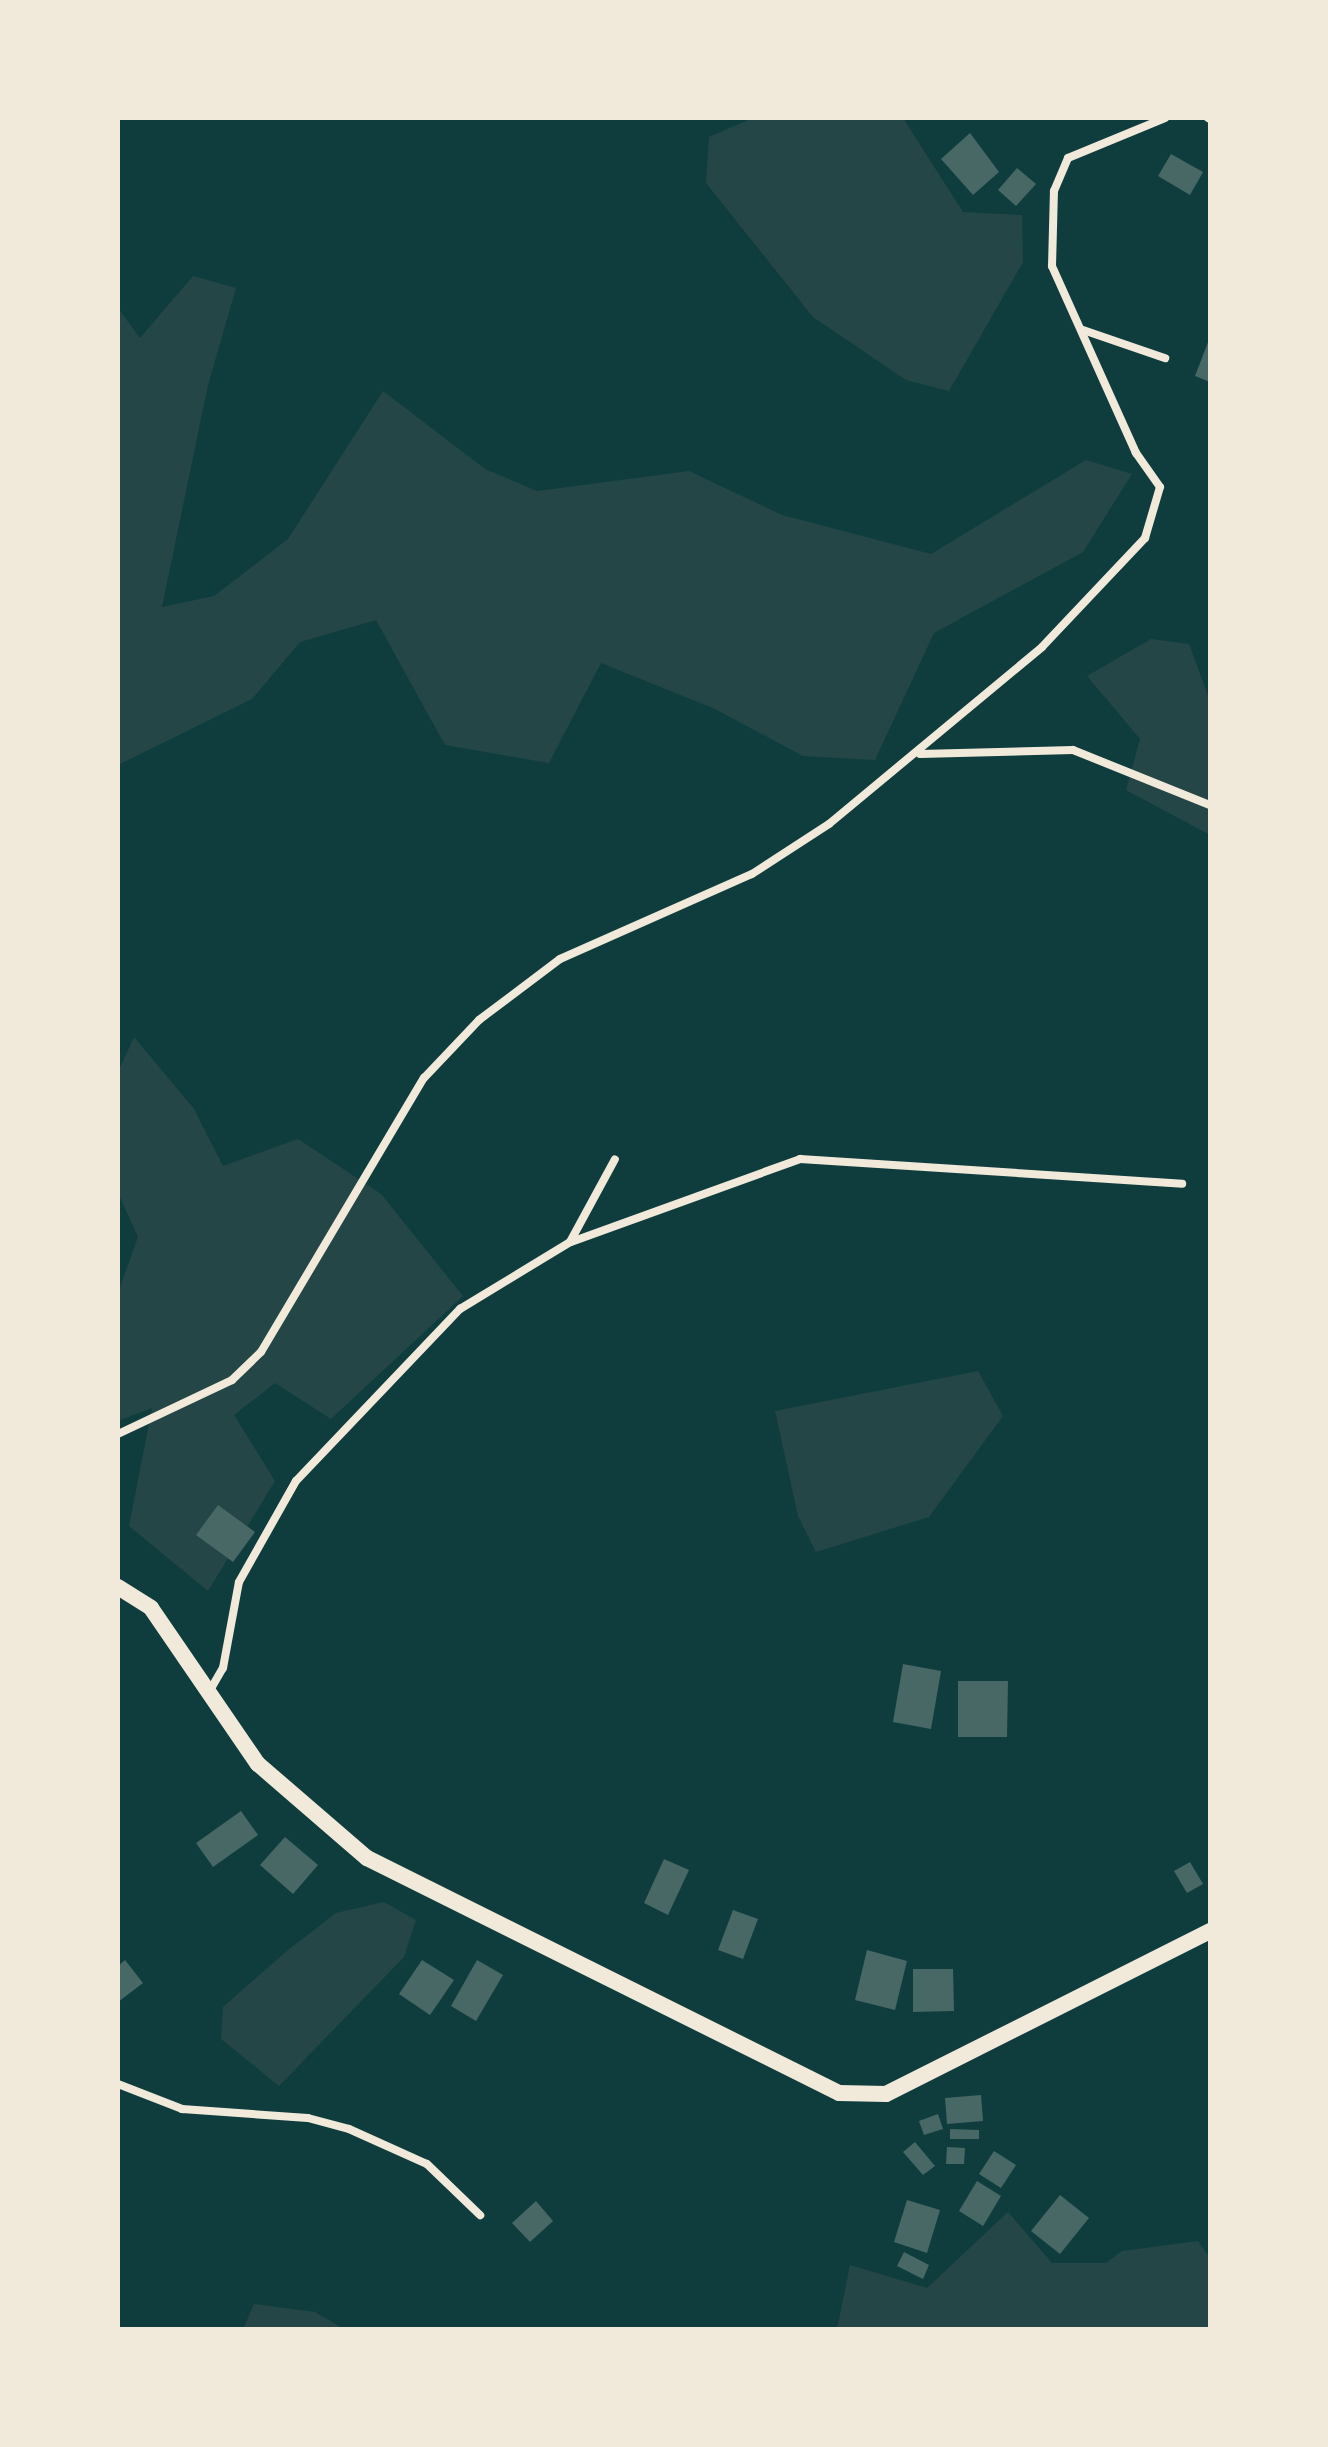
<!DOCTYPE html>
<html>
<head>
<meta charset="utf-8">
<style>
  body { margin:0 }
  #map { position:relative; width:1328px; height:2447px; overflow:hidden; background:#0f3d3e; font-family:"Open Sans",sans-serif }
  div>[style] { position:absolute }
  .green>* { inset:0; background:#244646 }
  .building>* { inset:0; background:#486865 }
  .minor>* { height:8px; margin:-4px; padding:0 4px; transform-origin:4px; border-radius:4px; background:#f1e9da }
  .secondary>* { height:16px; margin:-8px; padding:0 8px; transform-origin:8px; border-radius:8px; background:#f1e9da }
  span { translate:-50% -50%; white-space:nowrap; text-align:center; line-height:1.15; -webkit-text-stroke:7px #f1e9da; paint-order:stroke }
  .frame { position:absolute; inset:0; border:120px solid #f1e9da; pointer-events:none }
</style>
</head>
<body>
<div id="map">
  <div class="green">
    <i style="clip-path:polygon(753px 118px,903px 118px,963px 212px,1022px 215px,1023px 262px,949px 391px,906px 380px,813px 317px,706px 183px,709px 137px)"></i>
    <i style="clip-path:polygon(193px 276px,236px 288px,208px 385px,162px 607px,214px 596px,288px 539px,383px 391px,485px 469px,537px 491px,689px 471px,782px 515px,931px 554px,1086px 460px,1132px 474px,1083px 552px,934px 633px,875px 760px,803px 756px,715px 709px,601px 663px,549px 763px,445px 745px,376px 620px,300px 642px,252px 699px,118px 765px,118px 308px,140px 338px)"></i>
    <i style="clip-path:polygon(1151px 639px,1189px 644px,1210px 701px,1210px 835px,1126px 790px,1140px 739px,1087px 676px)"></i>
    <i style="clip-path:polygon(134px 1037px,194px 1109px,223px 1166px,298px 1139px,381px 1194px,463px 1296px,331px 1419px,275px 1383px,234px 1415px,275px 1481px,208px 1591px,129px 1526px,152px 1408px,118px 1421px,118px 1293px,138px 1237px,118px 1193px,118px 1072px)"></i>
    <i style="clip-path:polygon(978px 1371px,1003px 1416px,929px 1517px,816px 1552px,798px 1516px,775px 1411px)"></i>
    <i style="clip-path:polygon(384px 1902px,416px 1920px,404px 1957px,279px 2086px,221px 2039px,223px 2007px,288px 1950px,336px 1913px)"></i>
    <i style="clip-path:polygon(1008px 2212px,1052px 2263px,1106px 2263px,1122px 2251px,1198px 2241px,1210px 2258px,1210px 2329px,837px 2329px,850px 2265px,927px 2288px)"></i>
    <i style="clip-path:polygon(254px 2304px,315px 2312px,344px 2329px,243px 2329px)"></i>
  </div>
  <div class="building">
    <i style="clip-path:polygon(970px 133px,999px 172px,973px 195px,941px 159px)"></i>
    <i style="clip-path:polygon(1171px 154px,1203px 172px,1190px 195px,1158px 176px)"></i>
    <i style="clip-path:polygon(1017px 168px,1036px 184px,1016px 206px,998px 190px)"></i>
    <i style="clip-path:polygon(1210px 337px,1210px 382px,1195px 376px)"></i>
    <i style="clip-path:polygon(218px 1505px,255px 1532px,233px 1562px,196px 1535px)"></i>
    <i style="clip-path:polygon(903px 1664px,941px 1671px,931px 1729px,893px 1722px)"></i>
    <i style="clip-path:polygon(958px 1681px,1008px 1681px,1007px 1737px,958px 1737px)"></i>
    <i style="clip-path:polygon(241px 1811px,258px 1835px,213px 1867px,196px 1843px)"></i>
    <i style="clip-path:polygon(285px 1837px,318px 1865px,293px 1894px,260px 1865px)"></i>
    <i style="clip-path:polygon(664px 1859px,689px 1870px,668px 1915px,644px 1903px)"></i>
    <i style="clip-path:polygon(1190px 1862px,1203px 1884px,1187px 1893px,1174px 1871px)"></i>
    <i style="clip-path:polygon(733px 1910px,758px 1919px,743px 1959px,718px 1950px)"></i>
    <i style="clip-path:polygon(867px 1950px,907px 1961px,895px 2010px,855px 2000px)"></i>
    <i style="clip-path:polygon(125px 1960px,143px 1983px,118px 2002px,118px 1966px)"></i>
    <i style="clip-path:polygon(422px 1960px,454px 1980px,430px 2015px,399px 1994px)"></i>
    <i style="clip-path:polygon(477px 1960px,503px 1975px,476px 2021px,451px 2006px)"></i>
    <i style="clip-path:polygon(913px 1969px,953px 1969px,954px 2011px,913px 2012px)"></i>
    <i style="clip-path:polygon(981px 2095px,983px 2121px,947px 2124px,945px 2098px)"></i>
    <i style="clip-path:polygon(938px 2114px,943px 2129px,924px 2135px,919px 2121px)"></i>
    <i style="clip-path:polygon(950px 2129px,979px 2130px,979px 2139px,950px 2139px)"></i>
    <i style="clip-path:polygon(915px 2142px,935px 2166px,923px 2175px,903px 2152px)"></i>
    <i style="clip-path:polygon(947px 2147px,965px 2148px,964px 2164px,946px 2164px)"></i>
    <i style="clip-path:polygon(994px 2151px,1016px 2165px,1001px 2188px,979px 2174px)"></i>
    <i style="clip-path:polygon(977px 2181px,1001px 2196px,983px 2226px,959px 2211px)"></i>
    <i style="clip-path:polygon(1060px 2195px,1089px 2218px,1060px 2254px,1031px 2231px)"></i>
    <i style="clip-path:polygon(907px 2200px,940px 2210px,927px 2253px,894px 2242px)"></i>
    <i style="clip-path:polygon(536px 2201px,553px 2221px,530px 2242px,512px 2223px)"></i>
    <i style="clip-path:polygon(904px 2252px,929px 2265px,923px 2279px,897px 2266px)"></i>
  </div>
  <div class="minor">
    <i style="left:1208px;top:118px;width:2px;rotate:27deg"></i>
    <i style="left:1083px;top:330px;width:87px;rotate:18.9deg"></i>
    <i style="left:920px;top:754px;width:153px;rotate:-1.5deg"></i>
    <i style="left:1073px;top:750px;width:148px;rotate:21.9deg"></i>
    <i style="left:571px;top:1242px;width:244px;rotate:-19.9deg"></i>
    <i style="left:800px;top:1159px;width:383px;rotate:3.7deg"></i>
    <i style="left:118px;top:1434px;width:126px;rotate:-25.3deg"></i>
    <i style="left:232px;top:1380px;width:40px;rotate:-44deg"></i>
    <i style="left:261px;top:1352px;width:319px;rotate:-59.3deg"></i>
    <i style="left:424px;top:1078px;width:80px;rotate:-46.5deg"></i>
    <i style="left:479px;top:1020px;width:101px;rotate:-37deg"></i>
    <i style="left:560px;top:959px;width:210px;rotate:-23.9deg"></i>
    <i style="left:752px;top:874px;width:92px;rotate:-33deg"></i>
    <i style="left:829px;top:824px;width:277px;rotate:-39.7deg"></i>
    <i style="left:1042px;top:647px;width:150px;rotate:-46.6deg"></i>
    <i style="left:1145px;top:538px;width:53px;rotate:-73.6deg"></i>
    <i style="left:1160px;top:487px;width:42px;rotate:-125.2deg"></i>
    <i style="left:1136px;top:453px;width:205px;rotate:-114.2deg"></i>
    <i style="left:1052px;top:266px;width:75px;rotate:-88.5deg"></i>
    <i style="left:1054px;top:191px;width:36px;rotate:-67deg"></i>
    <i style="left:1068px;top:158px;width:105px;rotate:-22.4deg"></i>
    <i style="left:209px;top:1692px;width:28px;rotate:-60deg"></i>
    <i style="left:223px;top:1668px;width:87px;rotate:-79.5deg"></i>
    <i style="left:239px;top:1582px;width:116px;rotate:-60.6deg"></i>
    <i style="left:296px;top:1481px;width:238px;rotate:-46.4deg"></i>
    <i style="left:460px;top:1309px;width:129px;rotate:-31.3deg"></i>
    <i style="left:570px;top:1242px;width:94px;rotate:-61.5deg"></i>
    <i style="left:118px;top:2084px;width:69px;rotate:21.3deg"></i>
    <i style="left:182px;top:2109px;width:126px;rotate:4.1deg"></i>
    <i style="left:308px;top:2118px;width:42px;rotate:15deg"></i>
    <i style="left:349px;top:2129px;width:85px;rotate:24.2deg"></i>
    <i style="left:427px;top:2164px;width:74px;rotate:43.9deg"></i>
  </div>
  <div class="secondary">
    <i style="left:118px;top:1587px;width:39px;rotate:32deg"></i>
    <i style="left:151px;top:1608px;width:189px;rotate:55.6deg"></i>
    <i style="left:258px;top:1764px;width:144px;rotate:40.8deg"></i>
    <i style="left:367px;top:1858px;width:527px;rotate:26.47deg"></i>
    <i style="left:839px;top:2093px;width:47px;rotate:1.2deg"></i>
    <i style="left:886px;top:2094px;width:363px;rotate:-26.7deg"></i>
  </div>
  <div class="frame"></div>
</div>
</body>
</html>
